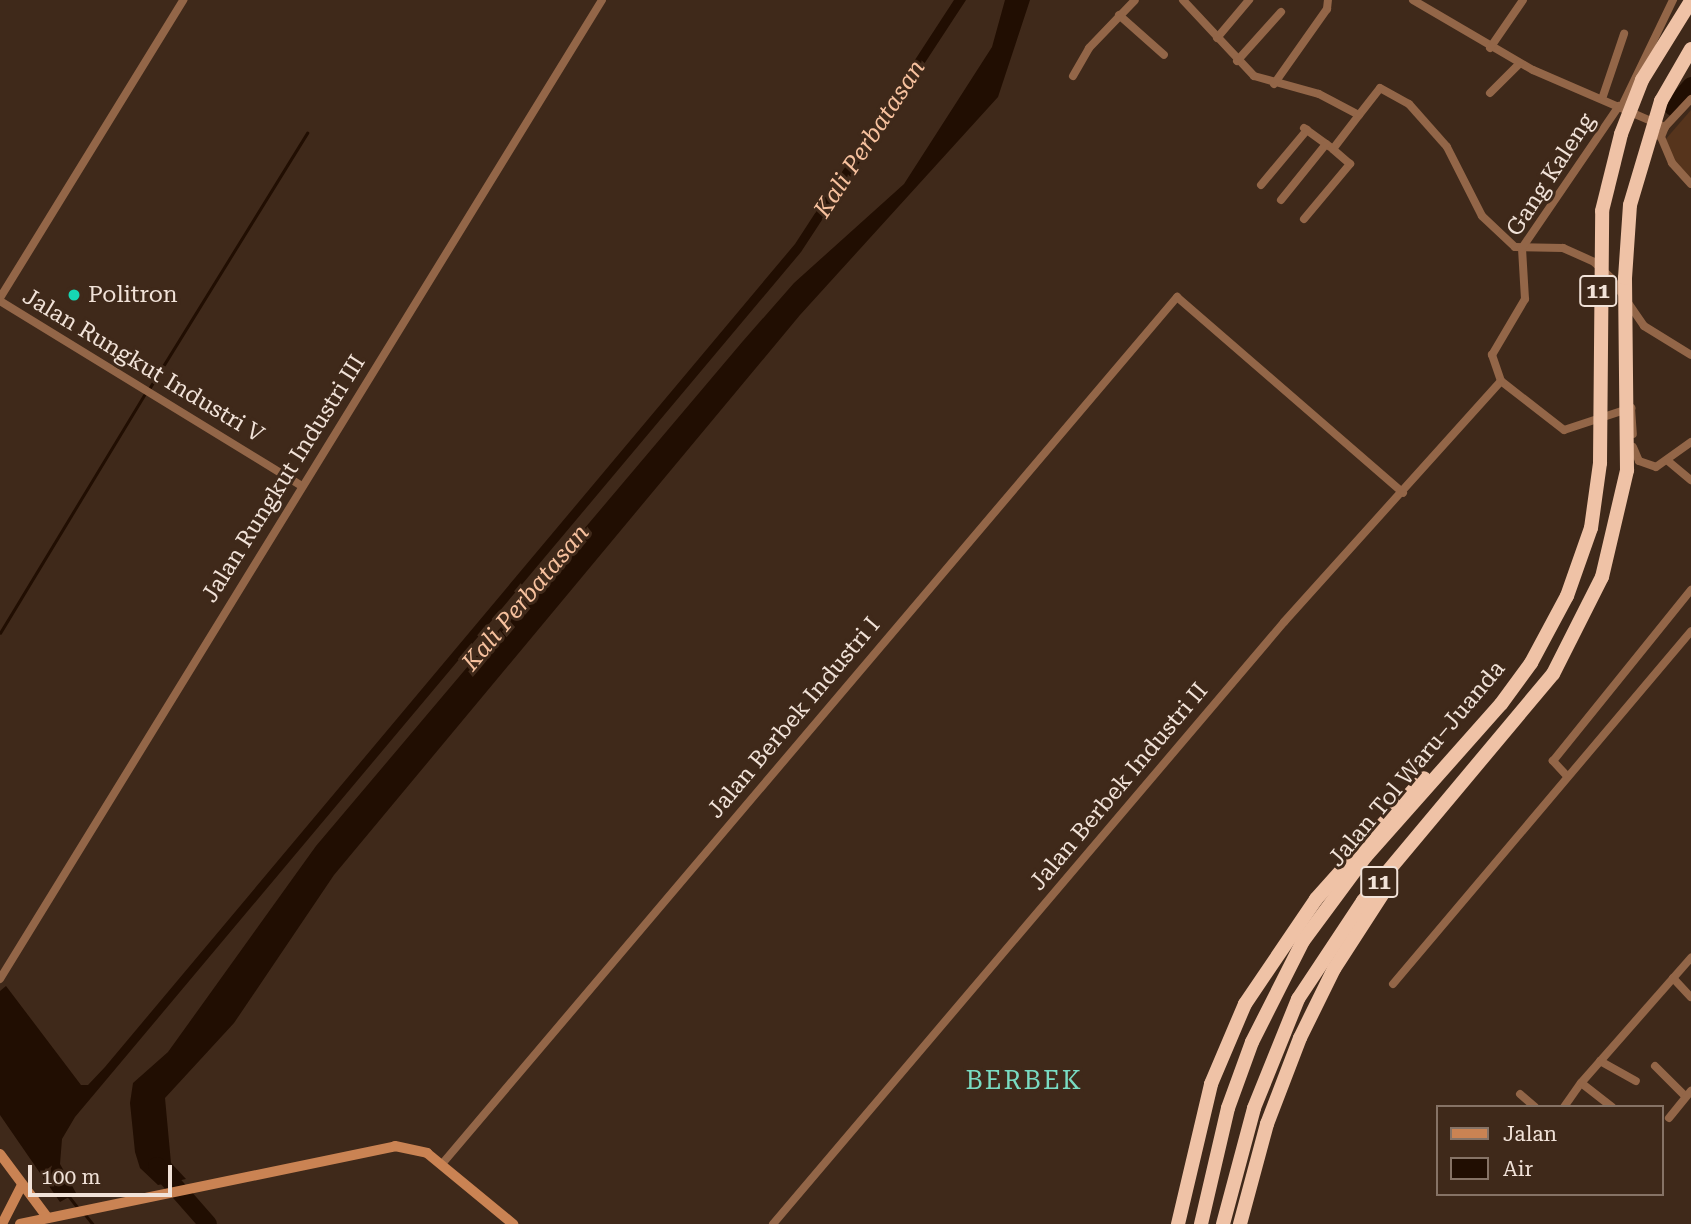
<!DOCTYPE html>
<html>
<head>
<meta charset="utf-8">
<style>
  body { margin:0 }
  #map { position:relative; width:1691px; height:1224px; overflow:hidden; background:#3f291a; font-family:"Roboto Serif",serif }
  div>[style] { position:absolute }
  .green>* { inset:0; background:#56341c }
  .water>* { inset:0; background:#210e02 }
  .stream>* { height:2.5px; margin:-1.25px; padding:0 1.25px; transform-origin:1.25px; border-radius:1.25px; background:#210e02 }
  .river>* { height:18px; margin:-9px; padding:0 9px; transform-origin:9px; border-radius:9px; background:#210e02 }
  .street>* { height:8px; margin:-4px; padding:0 4px; transform-origin:4px; border-radius:4px; background:#936648 }
  .secondary>* { height:10px; margin:-5px; padding:0 5px; transform-origin:5px; border-radius:5px; background:#ca8353 }
  .highway>* { height:14px; margin:-7px; padding:0 7px; transform-origin:7px; border-radius:7px; background:#efc2a6 }
  .highway-bridge>* { height:14px; margin:-7px; padding:0 7px; transform-origin:7px; border-radius:7px; background:#efc2a6 }
  .dots>* { width:19px; height:19px; translate:-50% -50%; box-sizing:border-box; border:4px solid #3f291a; border-radius:50% }
  span { translate:-50% -50%; white-space:nowrap; text-align:center; line-height:1.15; -webkit-text-stroke:6px #3f291a; paint-order:stroke }
  .shield-label span { padding:2px 5px; background:#3f291a; border:2px solid; border-radius:5px; -webkit-text-stroke-width:0 }
  .shield-label { font-size:21px; color:#f1e2d8; font-weight:700 }
  .street-label { font-size:23px; color:#f1e2d8 }
  .poi-label { font-size:23px; color:#f1e2d8 }
  .left { translate:0 -50%; text-align:left }
  .water-label { font-size:24px; color:#f7c19e; font-style:italic }
  .quarter-label { font-size:26px; color:#79dbc2; letter-spacing:2px }
  .legend { position:absolute; left:1436px; top:1105px; width:228px; height:91px; box-sizing:border-box; background:#3f291a; border:2px solid #867366; margin:0; padding:9px 12px; list-style:none; font-size:21px; color:#f1e2d8 }
  .legend li { display:flex; align-items:center; gap:14px; height:35px }
  .legend b { width:35px; border:2px solid #867366 }
  .scale { position:absolute; left:28px; top:1165px; width:144px; height:32px; box-sizing:border-box; border:4px solid #f1e2d8; border-top:0; padding-left:9px; font-size:21px; line-height:24px; white-space:nowrap; color:#f1e2d8; -webkit-text-stroke:5px #3f291a; paint-order:stroke }
</style>
</head>
<body>
<div id="map">
  <div class="green">
    <i style="clip-path:polygon(1691px 110px,1691px 178px,1675px 163px,1665px 140px)"></i>
  </div>
  <div class="water">
    <i style="clip-path:polygon(954px 0,966px 0,801px 252px,75px 1117px,62px 1139px,60px 1164px,76px 1193px,60px 1202px,0 1115px,0 991px,6px 986px,81px 1085px,88px 1085px,105px 1067px,795px 244px)"></i>
    <i style="clip-path:polygon(1005px 0,1030px 0,998px 97px,800px 315px,334px 875px,234px 1023px,165px 1098px,171px 1163px,186px 1179px,158px 1185px,140px 1168px,135px 1152px,130px 1103px,133px 1083px,168px 1052px,316px 846px,743px 341px,794px 283px,904px 184px,992px 47px)"></i>
  </div>
  <div class="stream">
    <i style="left:149px;top:389px;width:301px;rotate:-58.3deg"></i>
    <i style="left:0;top:633px;width:280px;rotate:-58.8deg"></i>
    <i style="left:68px;top:1195px;width:18px;rotate:52deg"></i>
    <i style="left:84px;top:1213px;width:14px;rotate:51deg"></i>
  </div>
  <div class="river">
    <i style="left:1673px;top:107px;width:28px;rotate:-49deg"></i>
    <i style="left:157px;top:1166px;width:77px;rotate:48.7deg"></i>
  </div>
  <div class="street">
    <i style="left:1183px;top:0;width:104px;rotate:46.9deg"></i>
    <i style="left:1254px;top:76px;width:67px;rotate:15.5deg"></i>
    <i style="left:1319px;top:94px;width:45px;rotate:27.7deg"></i>
    <i style="left:1359px;top:115px;width:34px;rotate:-52deg"></i>
    <i style="left:1380px;top:88px;width:33px;rotate:29deg"></i>
    <i style="left:1409px;top:104px;width:57px;rotate:48.5deg"></i>
    <i style="left:1447px;top:147px;width:77px;rotate:63.1deg"></i>
    <i style="left:1482px;top:216px;width:45px;rotate:43.2deg"></i>
    <i style="left:1515px;top:247px;width:48px;rotate:1.2deg"></i>
    <i style="left:1563px;top:248px;width:34px;rotate:24deg"></i>
    <i style="left:1594px;top:262px;width:23px;rotate:43deg"></i>
    <i style="left:1611px;top:278px;width:58px;rotate:55.5deg"></i>
    <i style="left:1644px;top:326px;width:55px;rotate:31.7deg"></i>
    <i style="left:1413px;top:0;width:139px;rotate:30.3deg"></i>
    <i style="left:1533px;top:70px;width:144px;rotate:23.4deg"></i>
    <i style="left:1119px;top:15px;width:60px;rotate:41.6deg"></i>
    <i style="left:1217px;top:38px;width:50px;rotate:-49.9deg"></i>
    <i style="left:1490px;top:48px;width:58px;rotate:-55.5deg"></i>
    <i style="left:1237px;top:61px;width:66px;rotate:-48.1deg"></i>
    <i style="left:1073px;top:76px;width:32px;rotate:-60deg"></i>
    <i style="left:1089px;top:48px;width:66px;rotate:-46.2deg"></i>
    <i style="left:1274px;top:84px;width:92px;rotate:-54.8deg"></i>
    <i style="left:1327px;top:9px;width:9px;rotate:-84deg"></i>
    <i style="left:1490px;top:93px;width:42px;rotate:-45deg"></i>
    <i style="left:1602px;top:99px;width:69px;rotate:-71.3deg"></i>
    <i style="left:1691px;top:99px;width:38px;rotate:133deg"></i>
    <i style="left:1665px;top:127px;width:11px;rotate:112deg"></i>
    <i style="left:1661px;top:137px;width:28px;rotate:67deg"></i>
    <i style="left:1672px;top:163px;width:28px;rotate:48deg"></i>
    <i style="left:1621px;top:108px;width:120px;rotate:-64.3deg"></i>
    <i style="left:1304px;top:128px;width:32px;rotate:36deg"></i>
    <i style="left:1261px;top:185px;width:72px;rotate:-50.1deg"></i>
    <i style="left:1281px;top:200px;width:72px;rotate:-51.2deg"></i>
    <i style="left:1304px;top:219px;width:72px;rotate:-50.1deg"></i>
    <i style="left:1350px;top:164px;width:23px;rotate:-139deg"></i>
    <i style="left:1333px;top:149px;width:43px;rotate:-52.6deg"></i>
    <i style="left:0;top:298px;width:350px;rotate:-58.4deg"></i>
    <i style="left:0;top:301px;width:354px;rotate:31.5deg"></i>
    <i style="left:1501px;top:381px;width:28px;rotate:-109deg"></i>
    <i style="left:1492px;top:355px;width:65px;rotate:-59.5deg"></i>
    <i style="left:1525px;top:299px;width:51px;rotate:-93.4deg"></i>
    <i style="left:1522px;top:248px;width:172px;rotate:-55.7deg"></i>
    <i style="left:1501px;top:381px;width:80px;rotate:37.9deg"></i>
    <i style="left:1564px;top:430px;width:71px;rotate:-18.2deg"></i>
    <i style="left:1631px;top:408px;width:26px;rotate:86deg"></i>
    <i style="left:1633px;top:447px;width:15px;rotate:67deg"></i>
    <i style="left:1639px;top:461px;width:18px;rotate:19deg"></i>
    <i style="left:1656px;top:467px;width:43px;rotate:-35.5deg"></i>
    <i style="left:1668px;top:461px;width:30px;rotate:40deg"></i>
    <i style="left:1567px;top:776px;width:21px;rotate:-133deg"></i>
    <i style="left:1553px;top:761px;width:220px;rotate:-51.1deg"></i>
    <i style="left:1673px;top:978px;width:26px;rotate:47deg"></i>
    <i style="left:0;top:979px;width:1149px;rotate:-58.41deg"></i>
    <i style="left:1393px;top:984px;width:462px;rotate:-49.8deg"></i>
    <i style="left:1600px;top:1061px;width:41px;rotate:29.1deg"></i>
    <i style="left:1655px;top:1066px;width:42px;rotate:45deg"></i>
    <i style="left:1520px;top:1094px;width:20px;rotate:41deg"></i>
    <i style="left:1564px;top:1107px;width:29px;rotate:-55deg"></i>
    <i style="left:1612px;top:1107px;width:39px;rotate:-142deg"></i>
    <i style="left:1581px;top:1083px;width:167px;rotate:-48.7deg"></i>
    <i style="left:1669px;top:1118px;width:35px;rotate:-51deg"></i>
    <i style="left:442px;top:1164px;width:1137px;rotate:-49.71deg"></i>
    <i style="left:1177px;top:297px;width:299px;rotate:40.9deg"></i>
    <i style="left:773px;top:1224px;width:790px;rotate:-49.67deg"></i>
    <i style="left:1284px;top:622px;width:324px;rotate:-48deg"></i>
  </div>
  <div class="secondary">
    <i style="left:0;top:1154px;width:79px;rotate:53.3deg"></i>
    <i style="left:2px;top:1224px;width:44px;rotate:-62.9deg"></i>
    <i style="left:20px;top:1224px;width:383px;rotate:-11.7deg"></i>
    <i style="left:395px;top:1146px;width:33px;rotate:12deg"></i>
    <i style="left:427px;top:1153px;width:112px;rotate:39.5deg"></i>
  </div>
  <div class="highway">
    <i style="left:1178px;top:1224px;width:144px;rotate:-76.7deg"></i>
    <i style="left:1211px;top:1084px;width:87px;rotate:-67deg"></i>
    <i style="left:1245px;top:1004px;width:127px;rotate:-55.9deg"></i>
    <i style="left:1316px;top:899px;width:162px;rotate:-48.2deg"></i>
    <i style="left:1201px;top:1224px;width:119px;rotate:-76.9deg"></i>
    <i style="left:1228px;top:1108px;width:70px;rotate:-70deg"></i>
    <i style="left:1252px;top:1042px;width:113px;rotate:-63.2deg"></i>
    <i style="left:1303px;top:941px;width:106px;rotate:-53.5deg"></i>
    <i style="left:1366px;top:856px;width:203px;rotate:-48.4deg"></i>
    <i style="left:1501px;top:704px;width:51px;rotate:-53.8deg"></i>
    <i style="left:1531px;top:663px;width:76px;rotate:-61.8deg"></i>
    <i style="left:1223px;top:1224px;width:120px;rotate:-75deg"></i>
    <i style="left:1254px;top:1108px;width:118px;rotate:-68deg"></i>
    <i style="left:1298px;top:999px;width:118px;rotate:-56.4deg"></i>
    <i style="left:1363px;top:901px;width:296px;rotate:-50.1deg"></i>
    <i style="left:1553px;top:674px;width:109px;rotate:-63.2deg"></i>
    <i style="left:1240px;top:1224px;width:104px;rotate:-74.9deg"></i>
    <i style="left:1267px;top:1124px;width:92px;rotate:-69deg"></i>
    <i style="left:1300px;top:1038px;width:77px;rotate:-63.8deg"></i>
    <i style="left:1334px;top:969px;width:98px;rotate:-57.1deg"></i>
  </div>
  <div class="highway-bridge">
    <i style="left:1602px;top:577px;width:110px;rotate:-76.8deg"></i>
    <i style="left:1627px;top:470px;width:192px;rotate:-90.6deg"></i>
    <i style="left:1625px;top:278px;width:73px;rotate:-86.1deg"></i>
    <i style="left:1630px;top:205px;width:109px;rotate:-73.4deg"></i>
    <i style="left:1661px;top:101px;width:60px;rotate:-60deg"></i>
    <i style="left:1567px;top:596px;width:72px;rotate:-70.6deg"></i>
    <i style="left:1591px;top:528px;width:66px;rotate:-82.1deg"></i>
    <i style="left:1600px;top:463px;width:252px;rotate:-89.5deg"></i>
    <i style="left:1602px;top:211px;width:79px;rotate:-76.1deg"></i>
    <i style="left:1621px;top:134px;width:58px;rotate:-68.7deg"></i>
    <i style="left:1642px;top:80px;width:93px;rotate:-58.2deg"></i>
  </div>
  <div class="dots">
    <i style="left:74px;top:295px;background:#16d5b3"></i>
  </div>
  <div class="shield-label">
    <span style="left:1598px;top:291px">11</span>
    <span style="left:1379px;top:882px">11</span>
  </div>
  <div class="street-label">
    <span style="left:1551px;top:175px;rotate:-57deg">Gang Kaleng</span>
    <span style="left:143px;top:366px;rotate:31deg">Jalan Rungkut Industri V</span>
    <span style="left:284px;top:479px;rotate:-58deg">Jalan Rungkut Industri III</span>
    <span style="left:794px;top:718px;rotate:-50deg">Jalan Berbek Industri I</span>
    <span style="left:1417px;top:764px;rotate:-50deg">Jalan Tol Waru–Juanda</span>
    <span style="left:1119px;top:787px;rotate:-50deg">Jalan Berbek Industri II</span>
  </div>
  <div class="poi-label">
    <span class="left" style="left:88px;top:295px">Politron</span>
  </div>
  <div class="water-label">
    <span style="left:870px;top:139px;rotate:-57deg">Kali Perbatasan</span>
    <span style="left:526px;top:598px;rotate:-50deg">Kali Perbatasan</span>
  </div>
  <div class="quarter-label">
    <span style="left:1024px;top:1081px">BERBEK</span>
  </div>
  <ul class="legend">
  <li><b style="height:9px;background:#ca8353"></b>Jalan</li>
  <li><b style="height:19px;background:#210e02"></b>Air</li>
  </ul>
  <div class="scale">100 m</div>
</div>
</body>
</html>
